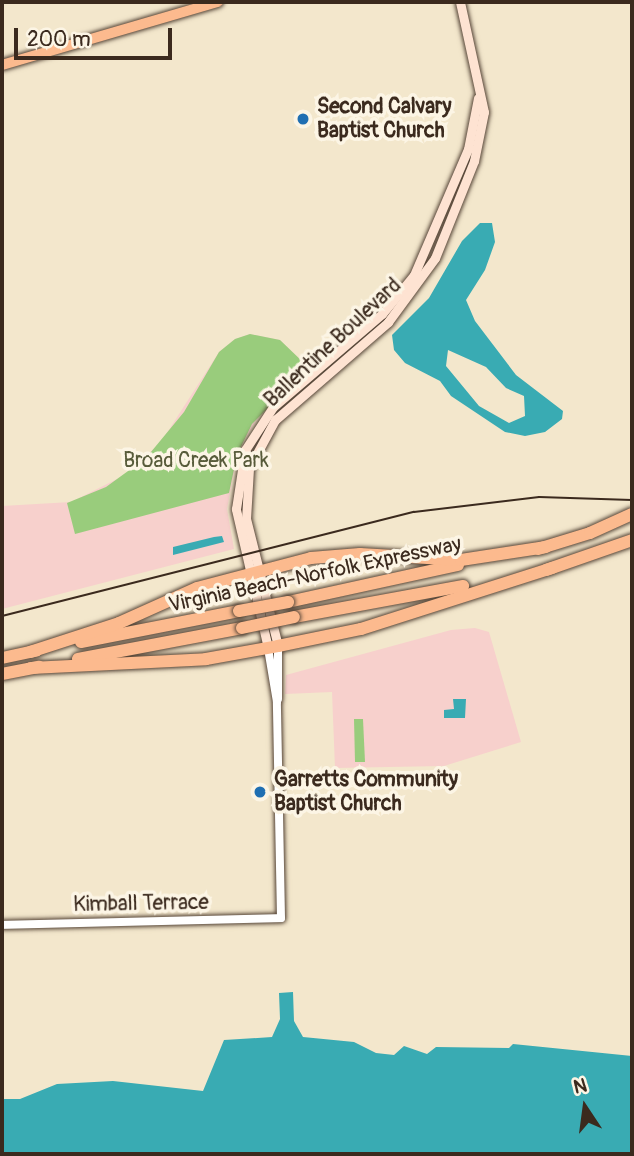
<!DOCTYPE html>
<html>
<head>
<meta charset="utf-8">
<style>
  body { margin:0 }
  #map { position:relative; width:634px; height:1156px; overflow:hidden; background:#f3e7cc; font-family:Pangolin,sans-serif }
  div>[style] { position:absolute }
  .built>* { inset:0; background:#f7d0cc }
  .green>* { inset:0; background:#99cc7c }
  .water>* { inset:0; background:#39abb3 }
  .roads { filter:drop-shadow(0 0 2px #574638) drop-shadow(0 0 2px #574638) }
  .tertiary>* { height:8px; margin:-4px; padding:0 4px; transform-origin:4px; border-radius:4px; background:#fff }
  .secondary>* { height:9px; margin:-4.5px; padding:0 4.5px; transform-origin:4.5px; border-radius:4.5px; background:#fee3d2 }
  .primary>* { height:10px; margin:-5px; padding:0 5px; transform-origin:5px; border-radius:5px; background:#fcba8e }
  .motorway>* { height:12px; margin:-6px; padding:0 6px; transform-origin:6px; border-radius:6px; background:#fcba8e }
  .tram>* { height:2px; margin:-1px; padding:0 1px; transform-origin:1px; border-radius:1px; background:#3b2a1e }
  .bridges { filter:drop-shadow(0 0 2px #574638) drop-shadow(0 0 2px #574638) }
  .motorway-bridge>* { height:12px; margin:-6px; padding:0 6px; transform-origin:6px; border-radius:6px; background:#fcba8e }
  .dots>* { width:19px; height:19px; translate:-50% -50%; box-sizing:border-box; border:4px solid #fcf5e5; border-radius:50% }
  span { translate:-50% -50%; white-space:nowrap; text-align:center; line-height:1.15; -webkit-text-stroke:7px #fcf5e5; paint-order:stroke }
  .poi-label { font-size:21px; color:#3b2a1e; font-weight:700 }
  .left { translate:0 -50%; text-align:left }
  .street-label { font-size:21px; color:#3b2a1e }
  .park-label { font-size:21px; color:#575b3a }
  .frame { position:absolute; inset:0; border:4px solid #3b2a1e; pointer-events:none }
  .north { position:absolute; left:550px; top:1072px; width:70px; height:70px; -webkit-text-stroke:5px #fcf5e5; paint-order:stroke; rotate:347deg; font-size:19px; font-weight:700; line-height:28px; text-align:center; color:#3b2a1e }
  .north::after { content:''; display:block; margin:auto; width:24px; height:32px; background:#3b2a1e; clip-path:polygon(50% 0,100% 100%,50% 72%,0 100%) }
  .scale { position:absolute; left:14px; top:28px; width:158px; height:32px; box-sizing:border-box; border:4px solid #3b2a1e; border-top:0; padding-left:9px; font-size:21px; line-height:24px; white-space:nowrap; color:#3b2a1e; -webkit-text-stroke:5px #fcf5e5; paint-order:stroke }
</style>
</head>
<body>
<div id="map">
  <div class="built">
    <i style="clip-path:polygon(250px 334px,280px 340px,305px 364px,263px 409px,238px 451px,227px 509px,234px 549px,2px 609px,2px 506px,71px 502px,125px 475px,161px 442px,219px 352px,235px 339px)"></i>
    <i style="clip-path:polygon(475px 628px,489px 632px,521px 742px,444px 766px,335px 768px,332px 692px,285px 694px,286px 675px,451px 630px)"></i>
  </div>
  <div class="green">
    <i style="clip-path:polygon(250px 334px,280px 340px,305px 364px,303px 373px,252px 424px,237px 455px,229px 493px,75px 534px,67px 503px,106px 487px,146px 458px,184px 412px,219px 352px,235px 339px)"></i>
    <i style="clip-path:polygon(354px 719px,363px 719px,365px 762px,355px 762px)"></i>
  </div>
  <div class="water">
    <i style="clip-path:polygon(evenodd,480px 223px,492px 223px,495px 242px,485px 270px,466px 300px,475px 321px,516px 375px,563px 411px,562px 419px,545px 432px,525px 436px,505px 432px,451px 396px,440px 381px,405px 363px,394px 350px,392px 335px,429px 298px,462px 241px,480px 223px,448px 350px,486px 367px,506px 388px,524px 396px,525px 416px,509px 423px,479px 406px,446px 366px,448px 350px)"></i>
    <i style="clip-path:polygon(214px 537px,222px 536px,224px 542px,173px 555px,173px 547px)"></i>
    <i style="clip-path:polygon(453px 699px,466px 699px,465px 718px,444px 718px,444px 710px,454px 709px)"></i>
    <i style="clip-path:polygon(293px 992px,294px 1021px,303px 1037px,354px 1042px,376px 1053px,394px 1055px,404px 1046px,427px 1054px,436px 1047px,509px 1048px,513px 1044px,632px 1056px,632px 1154px,2px 1154px,2px 1099px,20px 1099px,57px 1084px,113px 1081px,203px 1091px,224px 1040px,272px 1037px,280px 1019px,279px 993px)"></i>
  </div>
  <div class="roads">
    <div class="tertiary">
      <i style="left:278px;top:699px;width:53px;rotate:-90deg"></i>
      <i style="left:2px;top:925px;width:279px;rotate:-1.4deg"></i>
      <i style="left:281px;top:918px;width:216px;rotate:-91.1deg"></i>
      <i style="left:277px;top:702px;width:55px;rotate:-99.5deg"></i>
    </div>
    <div class="secondary">
      <i style="left:278px;top:646px;width:131px;rotate:-104.1deg"></i>
      <i style="left:246px;top:519px;width:51px;rotate:-86.6deg"></i>
      <i style="left:249px;top:468px;width:55px;rotate:-61.6deg"></i>
      <i style="left:275px;top:420px;width:150px;rotate:-40.9deg"></i>
      <i style="left:388px;top:322px;width:79px;rotate:-53.7deg"></i>
      <i style="left:435px;top:258px;width:105px;rotate:-68.1deg"></i>
      <i style="left:474px;top:161px;width:50px;rotate:-78.5deg"></i>
      <i style="left:484px;top:112px;width:113px;rotate:-102.3deg"></i>
      <i style="left:268px;top:648px;width:143px;rotate:-103deg"></i>
      <i style="left:236px;top:509px;width:60px;rotate:-81.3deg"></i>
      <i style="left:245px;top:450px;width:51px;rotate:-56.9deg"></i>
      <i style="left:273px;top:407px;width:143px;rotate:-40.5deg"></i>
      <i style="left:382px;top:314px;width:50px;rotate:-50.6deg"></i>
      <i style="left:414px;top:275px;width:137px;rotate:-66.8deg"></i>
      <i style="left:468px;top:149px;width:52px;rotate:-78.9deg"></i>
    </div>
    <div class="primary">
      <i style="left:2px;top:65px;width:225px;rotate:-16.3deg"></i>
    </div>
    <div class="motorway">
      <i style="left:538px;top:549px;width:54px;rotate:-17.1deg"></i>
      <i style="left:590px;top:533px;width:46px;rotate:-24.3deg"></i>
      <i style="left:546px;top:570px;width:91px;rotate:-19.2deg"></i>
      <i style="left:288px;top:602px;width:174px;rotate:-12.3deg"></i>
      <i style="left:294px;top:617px;width:172px;rotate:-10.4deg"></i>
      <i style="left:81px;top:642px;width:161px;rotate:-11.1deg"></i>
      <i style="left:30px;top:652px;width:94px;rotate:-18deg"></i>
      <i style="left:119px;top:623px;width:85px;rotate:-24.2deg"></i>
      <i style="left:197px;top:588px;width:118px;rotate:-14.7deg"></i>
      <i style="left:311px;top:558px;width:49px;rotate:-4.7deg"></i>
      <i style="left:360px;top:554px;width:101px;rotate:3.4deg"></i>
      <i style="left:461px;top:560px;width:86px;rotate:-8.7deg"></i>
      <i style="left:2px;top:658px;width:35px;rotate:-12deg"></i>
      <i style="left:78px;top:659px;width:167px;rotate:-10.7deg"></i>
      <i style="left:31px;top:668px;width:175px;rotate:-2.9deg"></i>
      <i style="left:206px;top:659px;width:73px;rotate:-10.2deg"></i>
      <i style="left:278px;top:646px;width:85px;rotate:-11.6deg"></i>
      <i style="left:361px;top:629px;width:201px;rotate:-17.7deg"></i>
      <i style="left:2px;top:674px;width:38px;rotate:-11deg"></i>
    </div>
  </div>
  <div class="tram">
    <i style="left:2px;top:616px;width:425px;rotate:-14.2deg"></i>
    <i style="left:414px;top:512px;width:126px;rotate:-6.8deg"></i>
    <i style="left:539px;top:497px;width:93px;rotate:1.8deg"></i>
  </div>
  <div class="bridges">
    <div class="motorway-bridge">
      <i style="left:239px;top:611px;width:50px;rotate:-10.4deg"></i>
      <i style="left:242px;top:628px;width:53px;rotate:-11.9deg"></i>
    </div>
  </div>
  <div class="dots">
    <i style="left:303px;top:119px;background:#1f6fb2"></i>
    <i style="left:260px;top:792px;background:#1f6fb2"></i>
  </div>
  <div class="poi-label">
    <span class="left" style="left:317px;top:119px">Second Calvary<br>Baptist Church</span>
    <span class="left" style="left:274px;top:792px">Garretts Community<br>Baptist Church</span>
  </div>
  <div class="street-label">
    <span style="left:333px;top:343px;rotate:-43deg">Ballentine Boulevard</span>
    <span style="left:315px;top:575px;rotate:-12deg">Virginia Beach-Norfolk Expressway</span>
    <span style="left:141px;top:904px;rotate:-1deg">Kimball Terrace</span>
  </div>
  <div class="park-label">
    <span style="left:196px;top:461px">Broad Creek Park</span>
  </div>
  <div class="frame"></div>
  <div class="north">N</div>
  <div class="scale">200 m</div>
</div>
</body>
</html>
